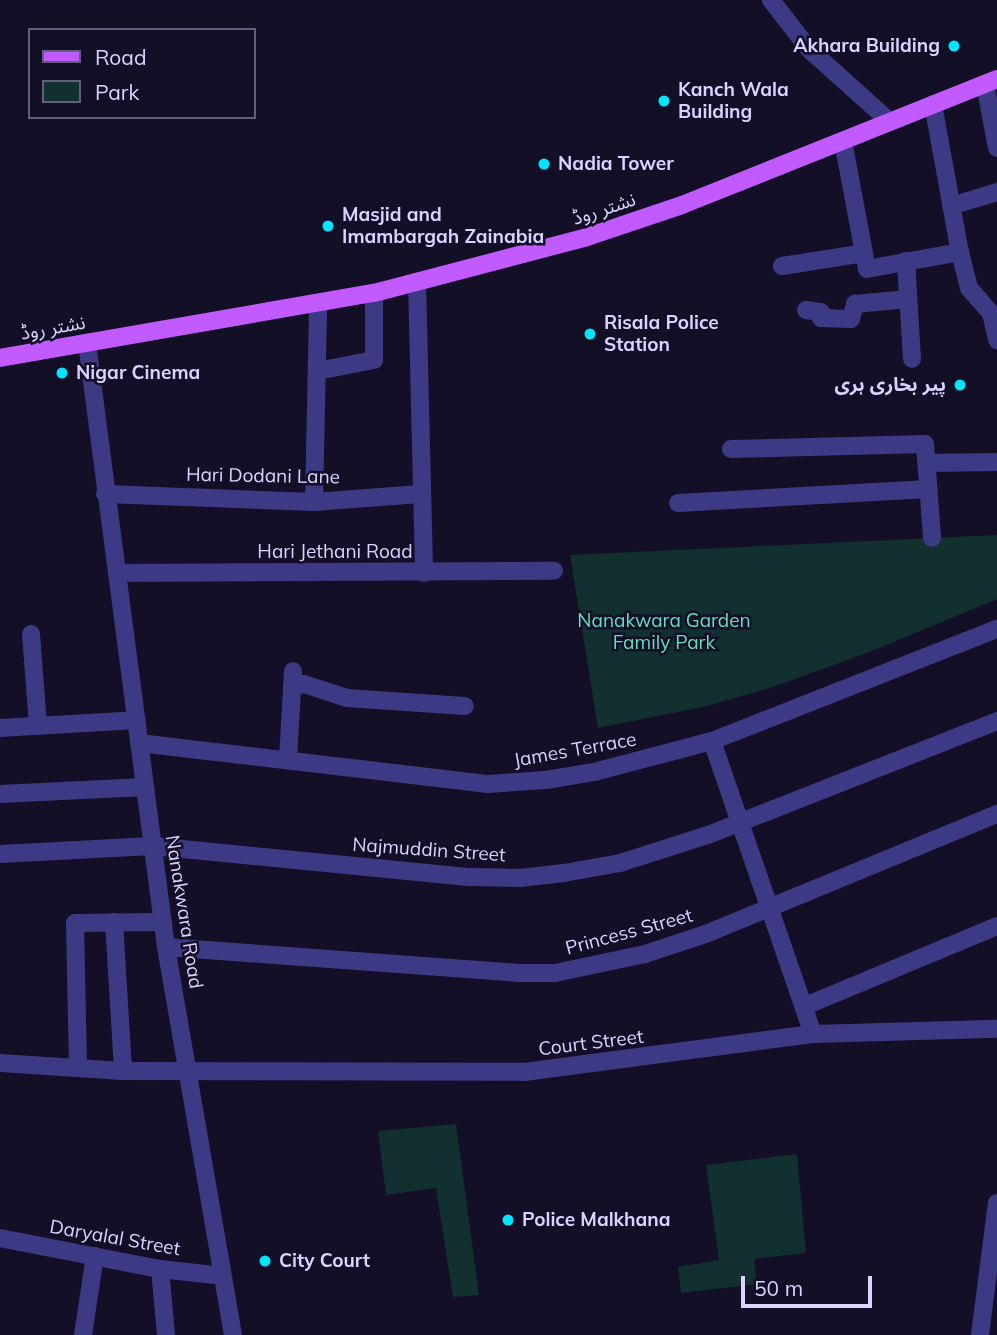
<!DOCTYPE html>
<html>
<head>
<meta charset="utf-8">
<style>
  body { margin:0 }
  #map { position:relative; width:997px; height:1335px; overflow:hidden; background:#130f26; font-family:Mulish,"Noto Sans Arabic",sans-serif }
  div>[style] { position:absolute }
  .green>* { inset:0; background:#12302f }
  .minor>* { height:18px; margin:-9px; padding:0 9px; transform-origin:9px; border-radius:9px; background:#3d3a85 }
  .tertiary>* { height:18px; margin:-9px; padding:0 9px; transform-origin:9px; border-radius:9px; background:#3d3a85 }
  .primary>* { height:18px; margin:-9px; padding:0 9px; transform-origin:9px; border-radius:9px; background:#c25bff }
  .dots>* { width:19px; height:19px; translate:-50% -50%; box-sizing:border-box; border:4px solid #130f26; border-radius:50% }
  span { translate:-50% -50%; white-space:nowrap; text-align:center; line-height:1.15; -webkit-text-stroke:5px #130f26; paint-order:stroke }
  .poi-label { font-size:19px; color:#d9d4ff; font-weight:700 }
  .right { translate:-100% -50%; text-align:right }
  .left { translate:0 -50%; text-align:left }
  .street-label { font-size:19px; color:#d9d4ff }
  .park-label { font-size:19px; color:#5fe0c0 }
  .legend { position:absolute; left:28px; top:28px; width:228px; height:91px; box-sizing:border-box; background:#130f26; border:2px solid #625e7d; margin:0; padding:9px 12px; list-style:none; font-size:21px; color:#d9d4ff }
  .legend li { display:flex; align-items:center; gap:14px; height:35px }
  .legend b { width:35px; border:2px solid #625e7d }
  .scale { position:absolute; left:741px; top:1276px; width:131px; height:32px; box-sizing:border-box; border:4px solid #d9d4ff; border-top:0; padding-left:9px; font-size:21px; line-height:24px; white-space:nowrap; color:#d9d4ff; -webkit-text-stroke:5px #130f26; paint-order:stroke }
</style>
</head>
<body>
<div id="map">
  <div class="green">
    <i style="clip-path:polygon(997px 535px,997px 599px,867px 653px,770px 688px,703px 707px,598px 728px,570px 555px)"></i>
    <i style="clip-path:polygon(456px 1124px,479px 1295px,453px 1297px,436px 1188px,386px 1195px,378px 1131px)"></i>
    <i style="clip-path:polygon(797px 1154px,806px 1253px,754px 1259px,757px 1284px,681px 1293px,678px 1267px,719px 1260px,706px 1165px)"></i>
  </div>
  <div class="minor">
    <i style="left:985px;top:84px;width:65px;rotate:79.4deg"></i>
    <i style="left:843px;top:141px;width:130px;rotate:79.4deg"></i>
    <i style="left:867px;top:269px;width:95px;rotate:-10.4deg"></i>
    <i style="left:951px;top:206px;width:48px;rotate:-16.9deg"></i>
    <i style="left:906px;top:261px;width:98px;rotate:86.5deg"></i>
    <i style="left:782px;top:266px;width:83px;rotate:-9deg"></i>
    <i style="left:417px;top:282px;width:291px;rotate:88.6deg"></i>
    <i style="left:806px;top:310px;width:15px;rotate:8deg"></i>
    <i style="left:821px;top:312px;width:6px;rotate:90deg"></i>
    <i style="left:821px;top:318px;width:30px;rotate:2deg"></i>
    <i style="left:851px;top:319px;width:16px;rotate:-75deg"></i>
    <i style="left:855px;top:304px;width:53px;rotate:-5.4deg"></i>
    <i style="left:317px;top:371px;width:58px;rotate:-10.9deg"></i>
    <i style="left:374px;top:360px;width:67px;rotate:-90deg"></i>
    <i style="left:731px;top:449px;width:194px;rotate:-1.5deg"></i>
    <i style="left:925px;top:444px;width:94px;rotate:85.7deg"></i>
    <i style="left:927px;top:463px;width:70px;rotate:-0.8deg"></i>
    <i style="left:105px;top:494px;width:209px;rotate:2.2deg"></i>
    <i style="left:314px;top:502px;width:106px;rotate:-4.3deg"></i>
    <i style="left:314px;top:502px;width:198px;rotate:-88.8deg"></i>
    <i style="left:678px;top:503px;width:251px;rotate:-3.2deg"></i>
    <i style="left:117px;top:573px;width:437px;rotate:-0.3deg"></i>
    <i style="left:31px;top:634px;width:92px;rotate:85.6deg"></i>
    <i style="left:292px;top:686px;width:12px;rotate:-9deg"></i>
    <i style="left:304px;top:684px;width:45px;rotate:18deg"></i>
    <i style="left:347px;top:698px;width:118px;rotate:3.9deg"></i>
    <i style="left:0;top:728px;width:137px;rotate:-3.3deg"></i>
    <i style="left:712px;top:741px;width:310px;rotate:71deg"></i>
    <i style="left:288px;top:760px;width:89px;rotate:-86.8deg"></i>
    <i style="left:0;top:794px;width:145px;rotate:-2.8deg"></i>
    <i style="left:0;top:854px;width:152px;rotate:-3deg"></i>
    <i style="left:152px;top:846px;width:320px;rotate:5.6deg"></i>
    <i style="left:470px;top:877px;width:50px;rotate:1.1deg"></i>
    <i style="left:520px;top:878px;width:44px;rotate:-6.5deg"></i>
    <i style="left:564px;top:873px;width:57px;rotate:-10.1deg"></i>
    <i style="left:620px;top:863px;width:92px;rotate:-17.7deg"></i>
    <i style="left:708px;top:835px;width:311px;rotate:-21.5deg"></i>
    <i style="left:114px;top:922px;width:149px;rotate:86.5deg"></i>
    <i style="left:805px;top:1006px;width:208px;rotate:-22.6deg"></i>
    <i style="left:0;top:1063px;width:123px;rotate:3.7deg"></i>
    <i style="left:123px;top:1071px;width:401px;rotate:0.1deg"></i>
    <i style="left:524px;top:1072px;width:291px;rotate:-7.5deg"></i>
    <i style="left:813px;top:1034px;width:184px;rotate:-1.6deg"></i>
    <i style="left:78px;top:1067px;width:144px;rotate:-91.2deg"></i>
    <i style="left:75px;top:923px;width:88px;rotate:-0.7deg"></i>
    <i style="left:160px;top:1269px;width:66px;rotate:84.8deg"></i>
    <i style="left:83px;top:1335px;width:80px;rotate:-81.4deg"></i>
  </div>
  <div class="tertiary">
    <i style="left:771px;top:0;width:62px;rotate:52.2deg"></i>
    <i style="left:809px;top:49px;width:109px;rotate:42deg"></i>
    <i style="left:933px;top:104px;width:150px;rotate:79.7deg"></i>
    <i style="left:960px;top:252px;width:37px;rotate:76deg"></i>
    <i style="left:969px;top:288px;width:33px;rotate:49deg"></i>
    <i style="left:991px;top:313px;width:28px;rotate:77deg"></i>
    <i style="left:87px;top:343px;width:609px;rotate:82.55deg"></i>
    <i style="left:166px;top:947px;width:394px;rotate:80.2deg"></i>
    <i style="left:139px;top:743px;width:350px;rotate:6.7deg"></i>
    <i style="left:487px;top:784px;width:59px;rotate:-3.9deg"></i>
    <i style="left:546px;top:780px;width:49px;rotate:-9.5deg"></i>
    <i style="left:594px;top:772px;width:122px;rotate:-14.7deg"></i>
    <i style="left:712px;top:741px;width:306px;rotate:-21.5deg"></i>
    <i style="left:166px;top:947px;width:352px;rotate:4.2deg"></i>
    <i style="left:517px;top:973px;width:38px"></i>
    <i style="left:555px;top:973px;width:92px;rotate:-11.9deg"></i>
    <i style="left:645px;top:954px;width:66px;rotate:-18.4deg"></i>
    <i style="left:708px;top:933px;width:313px;rotate:-22.4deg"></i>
    <i style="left:0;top:1238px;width:163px;rotate:11deg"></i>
    <i style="left:160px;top:1269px;width:63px;rotate:6.3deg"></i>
    <i style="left:980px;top:1335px;width:133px;rotate:-82.7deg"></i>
  </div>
  <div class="primary">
    <i style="left:0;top:358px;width:380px;rotate:-9.9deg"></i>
    <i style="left:374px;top:293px;width:220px;rotate:-14.7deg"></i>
    <i style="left:587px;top:237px;width:100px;rotate:-18.6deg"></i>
    <i style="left:682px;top:205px;width:339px;rotate:-21.8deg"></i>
  </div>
  <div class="dots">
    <i style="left:954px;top:46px;background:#00e5ff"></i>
    <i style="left:664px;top:101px;background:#00e5ff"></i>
    <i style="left:544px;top:164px;background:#00e5ff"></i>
    <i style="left:328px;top:226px;background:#00e5ff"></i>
    <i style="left:590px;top:334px;background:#00e5ff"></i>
    <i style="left:62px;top:373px;background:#00e5ff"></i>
    <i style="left:960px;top:385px;background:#00e5ff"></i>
    <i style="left:508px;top:1220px;background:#00e5ff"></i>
    <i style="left:265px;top:1261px;background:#00e5ff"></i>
  </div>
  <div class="poi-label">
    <span class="right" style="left:940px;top:46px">Akhara Building</span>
    <span class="left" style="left:678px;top:101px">Kanch Wala<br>Building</span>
    <span class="left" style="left:558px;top:164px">Nadia Tower</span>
    <span class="left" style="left:342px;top:226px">Masjid and<br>Imambargah Zainabia</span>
    <span class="left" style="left:604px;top:334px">Risala Police<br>Station</span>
    <span class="left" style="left:76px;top:373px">Nigar Cinema</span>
    <span class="right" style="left:946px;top:385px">پیر بخاری ہری</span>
    <span class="left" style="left:522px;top:1220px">Police Malkhana</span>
    <span class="left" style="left:279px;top:1261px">City Court</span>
  </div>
  <div class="street-label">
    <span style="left:604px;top:209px;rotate:-18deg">نشتر روڈ</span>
    <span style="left:53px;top:328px;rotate:-10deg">نشتر روڈ</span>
    <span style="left:263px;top:476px;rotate:1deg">Hari Dodani Lane</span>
    <span style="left:335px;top:552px">Hari Jethani Road</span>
    <span style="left:575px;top:750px;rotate:-10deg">James Terrace</span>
    <span style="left:429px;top:850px;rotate:4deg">Najmuddin Street</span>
    <span style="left:184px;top:912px;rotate:81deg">Nanakwara Road</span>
    <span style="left:629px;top:932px;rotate:-15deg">Princess Street</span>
    <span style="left:591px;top:1043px;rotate:-7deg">Court Street</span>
    <span style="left:115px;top:1238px;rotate:10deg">Daryalal Street</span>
  </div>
  <div class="park-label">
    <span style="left:664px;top:632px">Nanakwara Garden<br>Family Park</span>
  </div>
  <ul class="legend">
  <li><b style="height:9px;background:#c25bff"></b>Road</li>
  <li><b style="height:19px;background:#12302f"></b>Park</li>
  </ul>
  <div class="scale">50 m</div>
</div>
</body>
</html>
